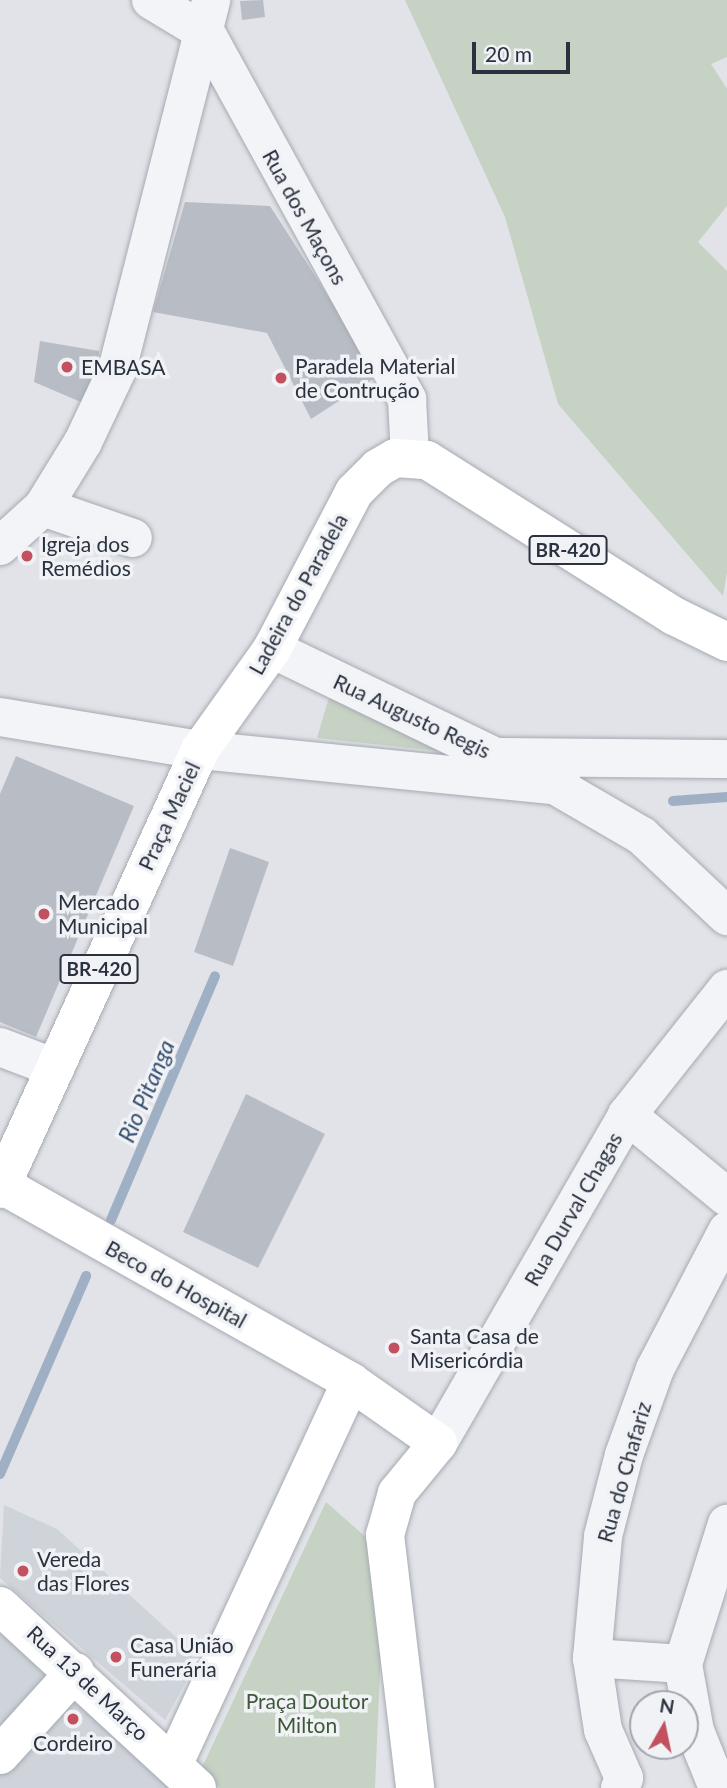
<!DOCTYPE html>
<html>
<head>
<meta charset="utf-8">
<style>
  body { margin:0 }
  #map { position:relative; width:727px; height:1788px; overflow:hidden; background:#e1e3e8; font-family:Lato,sans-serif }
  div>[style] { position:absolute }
  .built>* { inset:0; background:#cfd3da }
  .green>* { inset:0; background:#c6d2c3 }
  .stream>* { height:10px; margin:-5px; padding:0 5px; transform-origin:5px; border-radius:5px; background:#9fb0c5 }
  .building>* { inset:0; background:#b8bdc5 }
  .roads { filter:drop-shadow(0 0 2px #a6aab2) drop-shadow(0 0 2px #a6aab2) }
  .street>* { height:38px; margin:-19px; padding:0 19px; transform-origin:19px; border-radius:19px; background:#f3f4f7 }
  .secondary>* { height:38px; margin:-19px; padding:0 19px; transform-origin:19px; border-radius:19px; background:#fff }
  .primary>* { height:38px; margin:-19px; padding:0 19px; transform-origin:19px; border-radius:19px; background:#fff }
  .dots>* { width:19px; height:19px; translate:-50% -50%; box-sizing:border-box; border:4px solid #f0f2f6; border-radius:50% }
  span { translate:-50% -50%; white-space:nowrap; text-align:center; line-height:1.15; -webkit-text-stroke:7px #f0f2f6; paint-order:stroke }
  .shield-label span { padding:2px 5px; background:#f0f2f6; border:2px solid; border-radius:5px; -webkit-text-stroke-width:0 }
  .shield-label { font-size:19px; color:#2a313f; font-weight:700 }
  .street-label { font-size:21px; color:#2a313f }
  .poi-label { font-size:21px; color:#2a313f }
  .left { translate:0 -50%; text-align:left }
  .park-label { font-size:21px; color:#3e5939 }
  .water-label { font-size:23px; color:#384f6f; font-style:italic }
  .north { position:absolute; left:629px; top:1690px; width:70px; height:70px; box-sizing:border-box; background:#f0f2f6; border:2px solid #a1a5ad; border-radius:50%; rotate:9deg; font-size:19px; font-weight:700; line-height:28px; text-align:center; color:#2a313f }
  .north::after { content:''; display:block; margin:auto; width:24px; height:32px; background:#c3505e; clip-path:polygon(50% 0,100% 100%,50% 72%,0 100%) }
  .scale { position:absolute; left:472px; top:42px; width:98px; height:32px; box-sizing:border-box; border:4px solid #2a313f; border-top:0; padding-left:9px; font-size:21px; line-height:24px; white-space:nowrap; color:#2a313f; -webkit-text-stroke:5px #f0f2f6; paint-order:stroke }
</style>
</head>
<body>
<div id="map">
  <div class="built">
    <i style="clip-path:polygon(4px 1505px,57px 1529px,199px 1658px,165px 1720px,0 1578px)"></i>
    <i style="clip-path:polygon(0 1626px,173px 1788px,0 1788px)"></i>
  </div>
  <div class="green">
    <i style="clip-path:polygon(405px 0,727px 0,727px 57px,711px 64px,727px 89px,727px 206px,698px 242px,727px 271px,727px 573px,723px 596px,558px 404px,505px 217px)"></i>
    <i style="clip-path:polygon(330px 694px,495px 757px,317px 738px)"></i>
    <i style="clip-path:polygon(326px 1502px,385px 1554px,375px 1788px,220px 1788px,199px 1774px)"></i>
  </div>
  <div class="stream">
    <i style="left:673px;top:801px;width:54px;rotate:-4.2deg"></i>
    <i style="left:111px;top:1220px;width:265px;rotate:-66.9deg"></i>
    <i style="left:0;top:1474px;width:216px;rotate:-66.5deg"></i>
  </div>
  <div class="building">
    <i style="clip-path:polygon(263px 0,265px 17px,242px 20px,240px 1px)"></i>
    <i style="clip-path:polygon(185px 202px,270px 206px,379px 375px,311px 419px,267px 333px,153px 312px)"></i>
    <i style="clip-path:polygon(40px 341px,99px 351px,95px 408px,34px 382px)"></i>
    <i style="clip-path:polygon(16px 756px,134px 806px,36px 1037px,0 1022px,0 794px)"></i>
    <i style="clip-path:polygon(230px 848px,269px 862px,233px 966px,194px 952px)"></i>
    <i style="clip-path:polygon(246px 1094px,325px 1134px,258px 1268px,183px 1232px)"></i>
  </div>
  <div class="roads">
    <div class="street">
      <i style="left:151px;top:0;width:64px;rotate:31deg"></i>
      <i style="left:206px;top:33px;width:418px;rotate:61.2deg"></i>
      <i style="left:407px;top:399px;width:57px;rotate:87deg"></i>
      <i style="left:43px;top:507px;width:95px;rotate:19deg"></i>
      <i style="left:0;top:546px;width:58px;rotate:-42.2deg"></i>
      <i style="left:43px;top:507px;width:76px;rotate:-58.4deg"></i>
      <i style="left:83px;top:442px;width:80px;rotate:-64.7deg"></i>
      <i style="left:117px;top:370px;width:382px;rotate:-75.7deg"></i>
      <i style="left:272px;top:649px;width:248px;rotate:25.8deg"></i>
      <i style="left:495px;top:757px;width:232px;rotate:0.5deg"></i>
      <i style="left:0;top:717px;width:203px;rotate:9.4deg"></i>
      <i style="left:200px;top:750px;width:365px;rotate:5.7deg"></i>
      <i style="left:539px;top:776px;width:119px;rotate:30.2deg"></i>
      <i style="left:642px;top:836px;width:117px;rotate:43.3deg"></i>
      <i style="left:0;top:1047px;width:59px;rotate:20.9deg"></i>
      <i style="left:627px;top:1115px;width:129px;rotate:39.4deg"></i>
      <i style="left:438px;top:1443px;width:379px;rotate:-60deg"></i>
      <i style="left:627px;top:1115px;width:161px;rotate:-51.6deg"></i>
      <i style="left:592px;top:1658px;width:91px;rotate:3.8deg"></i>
      <i style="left:620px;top:1788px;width:11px;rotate:-68deg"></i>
      <i style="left:624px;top:1778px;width:52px;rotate:-113.6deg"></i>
      <i style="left:603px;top:1730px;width:73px;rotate:-98.7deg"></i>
      <i style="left:592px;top:1658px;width:122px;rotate:-84.8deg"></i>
      <i style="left:603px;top:1536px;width:84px;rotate:-75.5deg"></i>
      <i style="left:624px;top:1455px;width:91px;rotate:-70.2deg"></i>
      <i style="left:655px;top:1369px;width:156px;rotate:-62.4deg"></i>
      <i style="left:718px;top:1788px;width:61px;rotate:-112deg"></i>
      <i style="left:695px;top:1731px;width:68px;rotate:-100.2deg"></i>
      <i style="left:683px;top:1664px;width:147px;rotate:-72.6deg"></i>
    </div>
    <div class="secondary">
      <i style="left:2px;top:1185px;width:401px;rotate:29.4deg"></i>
      <i style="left:351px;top:1382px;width:106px;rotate:35deg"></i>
      <i style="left:438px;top:1443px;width:65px;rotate:129.4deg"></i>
      <i style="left:397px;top:1493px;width:44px;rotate:105.9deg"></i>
      <i style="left:385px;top:1535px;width:255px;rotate:83.2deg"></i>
      <i style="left:0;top:1606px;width:268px;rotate:42.7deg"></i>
      <i style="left:0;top:1755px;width:112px;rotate:-47.9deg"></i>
      <i style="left:174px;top:1763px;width:420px;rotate:-65.1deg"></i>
    </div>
    <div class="primary">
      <i style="left:0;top:1189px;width:482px;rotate:-65.5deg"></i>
      <i style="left:200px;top:750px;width:124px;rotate:-54.5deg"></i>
      <i style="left:272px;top:649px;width:177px;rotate:-62.4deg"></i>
      <i style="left:354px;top:492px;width:34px;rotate:-45deg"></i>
      <i style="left:378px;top:468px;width:20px;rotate:-30deg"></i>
      <i style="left:395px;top:458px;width:32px;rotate:4deg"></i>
      <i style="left:427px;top:460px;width:292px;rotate:32.3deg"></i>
      <i style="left:674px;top:616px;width:59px;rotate:26.1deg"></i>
    </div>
  </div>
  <div class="dots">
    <i style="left:67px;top:367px;background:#c3505e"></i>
    <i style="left:281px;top:378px;background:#c3505e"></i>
    <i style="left:27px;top:556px;background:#c3505e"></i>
    <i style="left:44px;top:914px;background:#c3505e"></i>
    <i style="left:394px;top:1348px;background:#c3505e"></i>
    <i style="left:23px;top:1571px;background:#c3505e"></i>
    <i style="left:116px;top:1657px;background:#c3505e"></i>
    <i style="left:73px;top:1719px;background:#c3505e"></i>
  </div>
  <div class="shield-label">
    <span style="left:568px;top:550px">BR-420</span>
    <span style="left:99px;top:969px">BR-420</span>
  </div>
  <div class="street-label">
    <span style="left:305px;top:217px;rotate:61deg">Rua dos Maçons</span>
    <span style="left:298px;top:594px;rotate:-61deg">Ladeira do Paradela</span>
    <span style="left:412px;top:716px;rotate:25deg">Rua Augusto Regis</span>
    <span style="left:169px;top:816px;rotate:-65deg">Praça Maciel</span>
    <span style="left:573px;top:1209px;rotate:-60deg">Rua Durval Chagas</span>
    <span style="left:176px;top:1284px;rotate:29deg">Beco do Hospital</span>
    <span style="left:624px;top:1472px;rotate:-74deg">Rua do Chafariz</span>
    <span style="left:88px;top:1683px;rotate:43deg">Rua 13 de Março</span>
  </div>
  <div class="poi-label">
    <span class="left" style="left:295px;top:378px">Paradela Material<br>de Contrução</span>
    <span class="left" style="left:81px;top:367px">EMBASA</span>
    <span class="left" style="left:41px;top:556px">Igreja dos<br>Remédios</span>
    <span class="left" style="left:58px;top:914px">Mercado<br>Municipal</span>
    <span class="left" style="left:410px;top:1348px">Santa Casa de<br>Misericórdia</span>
    <span class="left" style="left:37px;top:1571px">Vereda<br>das Flores</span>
    <span class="left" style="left:130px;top:1657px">Casa União<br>Funerária</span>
    <span style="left:73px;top:1743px">Cordeiro</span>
  </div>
  <div class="park-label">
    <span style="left:307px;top:1713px">Praça Doutor<br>Milton</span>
  </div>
  <div class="water-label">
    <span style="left:146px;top:1091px;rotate:-67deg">Rio Pitanga</span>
  </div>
  <div class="north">N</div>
  <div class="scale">20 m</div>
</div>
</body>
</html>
